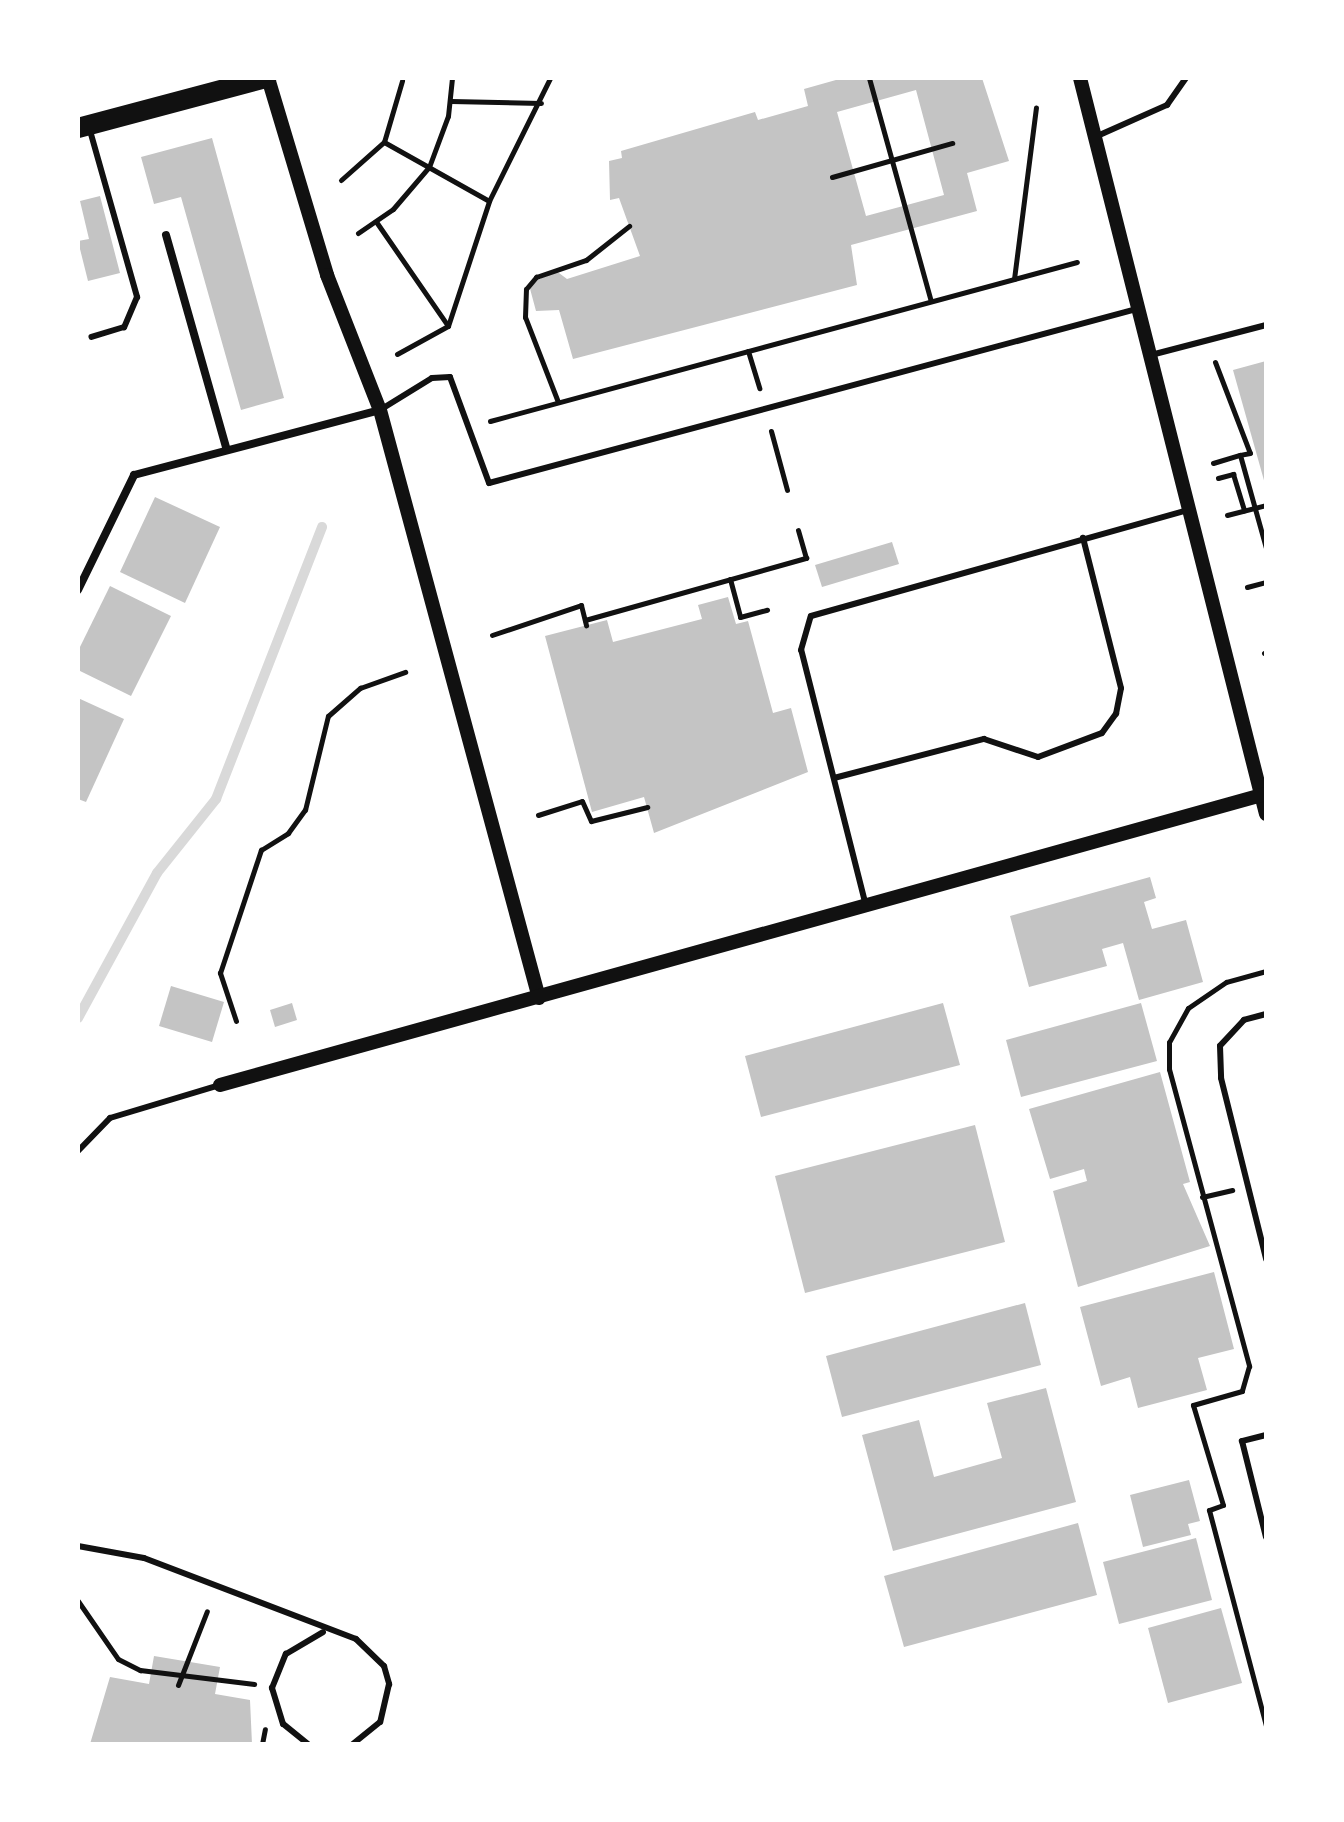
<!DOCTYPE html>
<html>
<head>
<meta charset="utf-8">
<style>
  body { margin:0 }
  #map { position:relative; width:1344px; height:1822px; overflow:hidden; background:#fff; font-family:"PT Sans Narrow",sans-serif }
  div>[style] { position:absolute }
  .stream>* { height:10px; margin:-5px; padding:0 5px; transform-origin:5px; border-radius:5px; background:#d9d9d9 }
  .building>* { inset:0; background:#c4c4c4 }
  .path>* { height:5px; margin:-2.5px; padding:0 2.5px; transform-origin:2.5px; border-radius:2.5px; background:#111 }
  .service>* { height:6px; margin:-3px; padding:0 3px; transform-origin:3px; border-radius:3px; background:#111 }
  .minor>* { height:8px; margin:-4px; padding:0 4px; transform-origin:4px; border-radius:4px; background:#111 }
  .tertiary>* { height:14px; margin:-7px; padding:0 7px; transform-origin:7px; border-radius:7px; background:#111 }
  .primary>* { height:20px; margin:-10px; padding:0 10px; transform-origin:10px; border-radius:10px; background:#111 }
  span { translate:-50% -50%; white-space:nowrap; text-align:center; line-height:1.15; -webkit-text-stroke:6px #fff; paint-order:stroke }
  .frame { position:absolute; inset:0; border:80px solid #fff; pointer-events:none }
</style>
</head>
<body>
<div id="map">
  <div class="stream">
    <i style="left:78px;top:1018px;width:165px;rotate:-61.4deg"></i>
    <i style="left:157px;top:873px;width:95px;rotate:-51.4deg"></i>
    <i style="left:216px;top:799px;width:292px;rotate:-68.7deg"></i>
  </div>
  <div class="building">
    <i style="clip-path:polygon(evenodd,843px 78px,982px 78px,1009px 161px,967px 173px,977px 211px,851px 245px,857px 285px,573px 359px,559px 310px,536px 311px,529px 285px,555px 270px,567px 279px,640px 256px,619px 198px,610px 200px,609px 161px,622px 158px,621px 151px,755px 112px,758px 120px,808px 106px,804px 89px,843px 78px,916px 90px,944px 195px,866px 216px,837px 112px,916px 90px)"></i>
    <i style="clip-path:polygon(212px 138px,284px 398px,241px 410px,181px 197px,154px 204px,141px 157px)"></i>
    <i style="clip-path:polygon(100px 196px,120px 273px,88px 281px,78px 241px,89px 239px,80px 201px)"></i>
    <i style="clip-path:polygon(1266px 361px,1266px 484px,1265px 484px,1233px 370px)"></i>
    <i style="clip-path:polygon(155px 497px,220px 527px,185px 603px,120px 572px)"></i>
    <i style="clip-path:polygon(892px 542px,899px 564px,822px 587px,815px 565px)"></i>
    <i style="clip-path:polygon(110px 586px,171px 616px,131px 696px,78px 670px,78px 651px)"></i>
    <i style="clip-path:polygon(728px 597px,736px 624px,748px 621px,773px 713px,791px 708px,808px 772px,654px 833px,644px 797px,592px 812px,545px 636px,607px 620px,613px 642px,702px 619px,698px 605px)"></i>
    <i style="clip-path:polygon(78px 698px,124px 719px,86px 802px,78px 799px)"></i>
    <i style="clip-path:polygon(1150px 877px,1156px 898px,1144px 902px,1152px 929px,1186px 920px,1203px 982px,1139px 1000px,1123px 943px,1102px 949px,1107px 966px,1029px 987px,1010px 916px)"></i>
    <i style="clip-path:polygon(171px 986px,224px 1002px,212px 1042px,159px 1026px)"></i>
    <i style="clip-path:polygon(292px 1003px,297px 1020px,275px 1027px,270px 1010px)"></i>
    <i style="clip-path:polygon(943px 1003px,960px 1065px,761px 1117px,745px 1056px)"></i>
    <i style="clip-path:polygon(1141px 1003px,1157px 1061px,1021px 1097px,1006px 1040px)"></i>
    <i style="clip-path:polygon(1160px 1072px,1190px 1182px,1183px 1184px,1210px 1246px,1078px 1287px,1053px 1191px,1087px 1181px,1084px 1169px,1050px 1179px,1029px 1109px)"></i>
    <i style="clip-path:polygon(975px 1125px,1005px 1242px,805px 1293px,775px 1176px)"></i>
    <i style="clip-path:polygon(1214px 1272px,1234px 1349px,1198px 1358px,1207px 1390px,1138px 1408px,1130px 1377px,1101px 1386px,1080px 1307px)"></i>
    <i style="clip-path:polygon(1025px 1303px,1041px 1365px,842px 1417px,826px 1356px)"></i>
    <i style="clip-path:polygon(1046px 1388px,1076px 1502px,893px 1551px,862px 1435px,919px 1420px,934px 1477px,1002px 1458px,987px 1403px)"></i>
    <i style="clip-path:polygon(1189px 1480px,1200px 1521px,1188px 1524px,1191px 1535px,1143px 1547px,1130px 1495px)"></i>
    <i style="clip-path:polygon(1078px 1523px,1097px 1595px,904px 1647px,884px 1576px)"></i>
    <i style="clip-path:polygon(1196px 1538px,1212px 1600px,1119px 1624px,1103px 1562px)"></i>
    <i style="clip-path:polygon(1221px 1608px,1242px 1683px,1168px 1703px,1148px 1628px)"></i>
    <i style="clip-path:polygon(154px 1656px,220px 1667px,215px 1694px,250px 1700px,252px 1744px,90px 1744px,110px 1677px,149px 1684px)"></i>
  </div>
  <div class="path">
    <i style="left:869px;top:78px;width:231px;rotate:74.5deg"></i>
    <i style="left:451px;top:101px;width:90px;rotate:1.3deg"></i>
    <i style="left:384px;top:142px;width:120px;rotate:29.3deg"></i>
    <i style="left:832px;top:177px;width:125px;rotate:-15.8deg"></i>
    <i style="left:341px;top:180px;width:57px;rotate:-41.5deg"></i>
    <i style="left:384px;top:142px;width:64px;rotate:-73.6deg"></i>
    <i style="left:377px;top:223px;width:125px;rotate:55.4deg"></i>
    <i style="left:358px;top:233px;width:42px;rotate:-34.4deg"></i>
    <i style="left:393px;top:209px;width:55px;rotate:-49.4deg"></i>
    <i style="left:429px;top:167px;width:54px;rotate:-69.6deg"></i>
    <i style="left:448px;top:116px;width:38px;rotate:-84deg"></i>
    <i style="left:1014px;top:279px;width:173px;rotate:-82.7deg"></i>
    <i style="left:748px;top:351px;width:39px;rotate:73deg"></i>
    <i style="left:397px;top:354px;width:58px;rotate:-28.8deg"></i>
    <i style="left:448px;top:326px;width:132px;rotate:-71.8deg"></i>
    <i style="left:489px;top:201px;width:137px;rotate:-63.6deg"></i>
    <i style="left:1215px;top:362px;width:97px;rotate:69deg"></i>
    <i style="left:1250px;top:453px;width:10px;rotate:169deg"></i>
    <i style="left:1240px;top:455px;width:97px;rotate:74.4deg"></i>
    <i style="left:558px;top:402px;width:91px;rotate:-111.2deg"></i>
    <i style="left:525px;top:317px;width:28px;rotate:-88deg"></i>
    <i style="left:526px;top:289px;width:16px;rotate:-50deg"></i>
    <i style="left:536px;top:277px;width:53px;rotate:-18.8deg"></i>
    <i style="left:586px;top:260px;width:55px;rotate:-38.3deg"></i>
    <i style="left:490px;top:421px;width:608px;rotate:-15.16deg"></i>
    <i style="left:771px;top:431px;width:61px;rotate:74.8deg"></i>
    <i style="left:1213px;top:463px;width:28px;rotate:-17deg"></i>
    <i style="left:1218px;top:478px;width:16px;rotate:-15deg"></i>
    <i style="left:1233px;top:474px;width:38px;rotate:73deg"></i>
    <i style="left:1227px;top:515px;width:40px;rotate:-14.4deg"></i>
    <i style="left:730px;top:579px;width:39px;rotate:75deg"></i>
    <i style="left:740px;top:617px;width:28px;rotate:-15deg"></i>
    <i style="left:1247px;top:587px;width:20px;rotate:-15deg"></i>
    <i style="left:585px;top:620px;width:230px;rotate:-15.7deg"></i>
    <i style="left:806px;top:558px;width:29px;rotate:-106deg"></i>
    <i style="left:492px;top:635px;width:94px;rotate:-18.6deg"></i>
    <i style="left:581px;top:605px;width:21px;rotate:76deg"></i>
    <i style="left:1264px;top:653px;width:2px;rotate:-27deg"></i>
    <i style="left:538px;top:815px;width:46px;rotate:-17.7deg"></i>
    <i style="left:582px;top:801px;width:22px;rotate:66deg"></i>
    <i style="left:591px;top:821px;width:58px;rotate:-14deg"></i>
    <i style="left:1266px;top:971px;width:41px;rotate:164.6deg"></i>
    <i style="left:1226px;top:982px;width:46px;rotate:145.6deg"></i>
    <i style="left:1188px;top:1008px;width:39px;rotate:119deg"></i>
    <i style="left:1169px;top:1042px;width:27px;rotate:90deg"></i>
    <i style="left:1169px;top:1069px;width:308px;rotate:74.9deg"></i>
    <i style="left:1249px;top:1366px;width:26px;rotate:106deg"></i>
    <i style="left:1242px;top:1391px;width:51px;rotate:164.1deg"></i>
    <i style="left:1193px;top:1405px;width:104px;rotate:73.3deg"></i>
    <i style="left:1223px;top:1505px;width:15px;rotate:160deg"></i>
    <i style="left:1209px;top:1510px;width:223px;rotate:75.2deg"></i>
    <i style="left:236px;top:1021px;width:51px;rotate:-108.4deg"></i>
    <i style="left:220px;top:973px;width:130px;rotate:-71.6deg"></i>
    <i style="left:261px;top:850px;width:32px;rotate:-32deg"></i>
    <i style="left:288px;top:833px;width:29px;rotate:-54deg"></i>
    <i style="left:305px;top:810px;width:97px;rotate:-76.3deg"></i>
    <i style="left:328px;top:716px;width:43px;rotate:-41.2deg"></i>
    <i style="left:360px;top:688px;width:48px;rotate:-19.6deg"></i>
    <i style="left:1202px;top:1197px;width:31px;rotate:-13deg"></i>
    <i style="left:78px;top:1601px;width:70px;rotate:55.4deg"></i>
    <i style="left:118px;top:1659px;width:25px;rotate:27deg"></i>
    <i style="left:140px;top:1670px;width:115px;rotate:7deg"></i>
    <i style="left:178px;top:1685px;width:79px;rotate:-68.6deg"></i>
    <i style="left:262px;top:1744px;width:15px;rotate:-79deg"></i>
  </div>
  <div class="service">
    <i style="left:89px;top:127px;width:177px;rotate:74.2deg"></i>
    <i style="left:137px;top:297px;width:33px;rotate:113deg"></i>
    <i style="left:124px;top:327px;width:34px;rotate:163deg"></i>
    <i style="left:1095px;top:137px;width:79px;rotate:-24deg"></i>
    <i style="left:1167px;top:105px;width:33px;rotate:-55deg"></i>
    <i style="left:1151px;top:355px;width:119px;rotate:-14.6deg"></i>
    <i style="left:380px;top:410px;width:61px;rotate:-31.6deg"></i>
    <i style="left:432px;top:378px;width:18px;rotate:-3deg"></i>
    <i style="left:450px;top:377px;width:113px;rotate:69.8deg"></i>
    <i style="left:489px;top:483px;width:670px;rotate:-15.05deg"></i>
    <i style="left:834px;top:778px;width:155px;rotate:-14.6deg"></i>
    <i style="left:984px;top:739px;width:57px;rotate:18.4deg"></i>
    <i style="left:1038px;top:757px;width:68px;rotate:-20.6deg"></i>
    <i style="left:1102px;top:733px;width:24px;rotate:-54deg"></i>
    <i style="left:1116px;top:714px;width:26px;rotate:-79deg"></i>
    <i style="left:1121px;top:688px;width:155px;rotate:-104.2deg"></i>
    <i style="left:866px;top:906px;width:264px;rotate:-104.2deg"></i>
    <i style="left:801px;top:650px;width:35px;rotate:-74deg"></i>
    <i style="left:811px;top:616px;width:391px;rotate:-15.7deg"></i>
    <i style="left:1266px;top:1014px;width:23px;rotate:165deg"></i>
    <i style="left:1244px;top:1020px;width:35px;rotate:133deg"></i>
    <i style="left:1220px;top:1046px;width:32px;rotate:88deg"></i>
    <i style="left:1221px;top:1078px;width:187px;rotate:76deg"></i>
    <i style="left:78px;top:1151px;width:46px;rotate:-45.9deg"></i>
    <i style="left:110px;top:1118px;width:115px;rotate:-16.7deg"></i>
    <i style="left:1266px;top:1435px;width:25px;rotate:166deg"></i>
    <i style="left:1242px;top:1441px;width:99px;rotate:76deg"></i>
    <i style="left:78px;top:1546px;width:67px;rotate:10.3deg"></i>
    <i style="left:144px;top:1558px;width:227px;rotate:20.9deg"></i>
    <i style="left:356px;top:1639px;width:39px;rotate:44deg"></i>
    <i style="left:384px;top:1666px;width:19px;rotate:74deg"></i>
    <i style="left:389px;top:1684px;width:39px;rotate:103deg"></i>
    <i style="left:380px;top:1722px;width:35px;rotate:141deg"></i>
    <i style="left:308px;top:1744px;width:32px;rotate:-141deg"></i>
    <i style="left:283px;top:1724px;width:38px;rotate:-107deg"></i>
    <i style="left:272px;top:1688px;width:37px;rotate:-68deg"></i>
    <i style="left:286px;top:1654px;width:43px;rotate:-30.7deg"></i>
  </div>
  <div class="minor">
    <i style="left:166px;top:235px;width:223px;rotate:74.2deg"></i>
    <i style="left:78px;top:590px;width:128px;rotate:-64deg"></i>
    <i style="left:134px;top:475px;width:254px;rotate:-14.8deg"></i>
  </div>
  <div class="tertiary">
    <i style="left:268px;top:78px;width:206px;rotate:73.3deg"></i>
    <i style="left:327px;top:275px;width:145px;rotate:68.6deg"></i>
    <i style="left:380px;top:410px;width:609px;rotate:74.87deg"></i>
    <i style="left:1080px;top:78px;width:759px;rotate:75.82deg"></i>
    <i style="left:220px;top:1085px;width:1086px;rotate:-15.55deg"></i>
  </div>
  <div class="primary">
    <i style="left:78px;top:128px;width:195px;rotate:-14.9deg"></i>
  </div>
  <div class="frame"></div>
</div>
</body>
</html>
